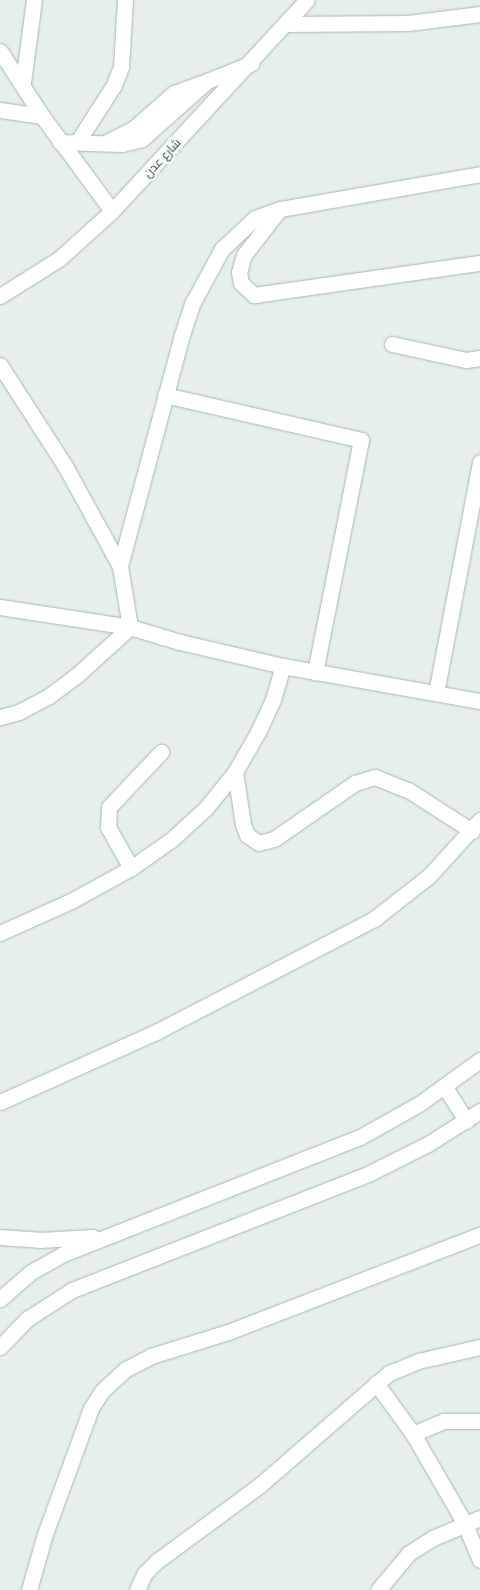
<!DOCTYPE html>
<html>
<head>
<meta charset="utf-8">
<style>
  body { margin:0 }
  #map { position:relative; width:480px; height:1590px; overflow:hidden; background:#e6efeb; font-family:Montserrat,Cairo,sans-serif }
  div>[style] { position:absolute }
  .roads { filter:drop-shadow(0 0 1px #a8b8b2) drop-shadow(0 0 1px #a8b8b2) }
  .minor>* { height:15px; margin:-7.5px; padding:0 7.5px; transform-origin:7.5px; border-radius:7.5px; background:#fff }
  span { translate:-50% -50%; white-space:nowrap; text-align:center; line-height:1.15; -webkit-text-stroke:5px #f7fbf9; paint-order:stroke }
  .street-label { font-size:12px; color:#24423a }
</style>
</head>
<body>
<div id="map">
  <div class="roads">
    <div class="minor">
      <i style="left:287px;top:24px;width:121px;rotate:-0.5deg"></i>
      <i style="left:408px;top:23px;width:73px;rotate:-7.1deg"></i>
      <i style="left:0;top:51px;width:77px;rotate:57.1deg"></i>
      <i style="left:42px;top:116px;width:118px;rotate:53.6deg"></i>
      <i style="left:23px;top:82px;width:83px;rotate:-82.4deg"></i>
      <i style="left:0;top:110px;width:42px;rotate:8.1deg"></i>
      <i style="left:78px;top:141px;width:67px;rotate:-57.3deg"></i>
      <i style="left:114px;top:85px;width:19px;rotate:-69deg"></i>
      <i style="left:121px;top:67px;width:67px;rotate:-86.6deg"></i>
      <i style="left:60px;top:142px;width:62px;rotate:1.8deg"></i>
      <i style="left:122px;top:144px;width:21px;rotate:-14deg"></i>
      <i style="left:142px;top:139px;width:87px;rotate:-41.7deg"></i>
      <i style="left:207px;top:81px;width:48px;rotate:-21.8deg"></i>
      <i style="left:107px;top:142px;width:29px;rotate:-27deg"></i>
      <i style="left:133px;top:129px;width:55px;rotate:-41.3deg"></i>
      <i style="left:174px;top:93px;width:29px;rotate:-20deg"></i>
      <i style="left:279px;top:210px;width:57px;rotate:127.9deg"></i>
      <i style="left:244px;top:255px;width:18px;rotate:106deg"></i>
      <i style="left:239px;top:272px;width:11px;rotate:80deg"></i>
      <i style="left:241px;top:283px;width:18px;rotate:43deg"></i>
      <i style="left:254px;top:295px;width:228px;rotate:-8.1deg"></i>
      <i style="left:0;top:296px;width:71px;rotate:-32.3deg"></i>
      <i style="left:60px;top:258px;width:70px;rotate:-42.1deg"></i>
      <i style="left:112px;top:211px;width:287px;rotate:-47.3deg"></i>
      <i style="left:392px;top:344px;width:76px;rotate:12.2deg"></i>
      <i style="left:466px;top:360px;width:14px;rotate:-8deg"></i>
      <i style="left:0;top:365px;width:120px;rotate:57.2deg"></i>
      <i style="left:65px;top:466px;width:114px;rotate:61.2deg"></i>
      <i style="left:120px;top:566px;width:62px;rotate:80.7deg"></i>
      <i style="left:130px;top:627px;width:72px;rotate:137.8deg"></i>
      <i style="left:77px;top:675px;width:35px;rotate:143deg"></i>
      <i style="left:49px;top:696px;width:34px;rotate:152deg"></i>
      <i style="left:19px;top:712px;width:20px;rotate:165deg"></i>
      <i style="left:165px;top:395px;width:201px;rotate:12.9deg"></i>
      <i style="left:361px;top:440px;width:237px;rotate:101.2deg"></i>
      <i style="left:120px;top:566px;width:239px;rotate:-75deg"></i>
      <i style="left:182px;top:335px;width:33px;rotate:-72deg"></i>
      <i style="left:192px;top:304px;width:63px;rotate:-61.4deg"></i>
      <i style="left:222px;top:249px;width:45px;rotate:-43.2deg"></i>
      <i style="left:255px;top:218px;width:27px;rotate:-20deg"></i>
      <i style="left:280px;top:209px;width:203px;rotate:-9.9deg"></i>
      <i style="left:0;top:607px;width:132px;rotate:8.7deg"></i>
      <i style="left:130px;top:627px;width:52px;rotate:16.7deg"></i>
      <i style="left:180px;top:642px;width:106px;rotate:13.1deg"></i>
      <i style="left:283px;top:666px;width:200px;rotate:10.1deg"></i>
      <i style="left:436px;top:693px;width:235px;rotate:-79.2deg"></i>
      <i style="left:235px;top:772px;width:53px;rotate:81.3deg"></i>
      <i style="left:243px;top:824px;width:12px;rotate:70deg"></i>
      <i style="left:247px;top:835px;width:14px;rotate:34deg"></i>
      <i style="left:259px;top:843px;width:16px;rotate:-15deg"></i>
      <i style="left:274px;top:839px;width:98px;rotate:-34.7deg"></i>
      <i style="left:355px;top:783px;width:21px;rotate:-17deg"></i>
      <i style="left:375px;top:777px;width:35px;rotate:22deg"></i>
      <i style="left:408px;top:790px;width:76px;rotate:32.6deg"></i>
      <i style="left:131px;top:868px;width:47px;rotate:-119.3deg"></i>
      <i style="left:108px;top:827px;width:20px;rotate:-87deg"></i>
      <i style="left:109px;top:807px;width:76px;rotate:-46.6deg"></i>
      <i style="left:0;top:933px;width:78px;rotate:-24.3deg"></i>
      <i style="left:71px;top:901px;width:68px;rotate:-28.8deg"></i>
      <i style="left:131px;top:868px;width:49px;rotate:-35deg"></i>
      <i style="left:171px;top:840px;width:47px;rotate:-42.4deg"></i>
      <i style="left:206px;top:808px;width:46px;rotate:-51.1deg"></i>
      <i style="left:235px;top:772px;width:46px;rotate:-60.1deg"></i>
      <i style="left:258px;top:732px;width:35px;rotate:-65deg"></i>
      <i style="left:273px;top:700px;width:35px;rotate:-74deg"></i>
      <i style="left:445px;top:1087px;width:40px;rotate:58deg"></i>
      <i style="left:0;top:1102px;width:171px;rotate:-24.2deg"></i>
      <i style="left:156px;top:1032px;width:246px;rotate:-27.4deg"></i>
      <i style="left:374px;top:919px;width:70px;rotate:-38deg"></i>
      <i style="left:429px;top:876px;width:76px;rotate:-47.7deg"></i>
      <i style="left:0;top:1237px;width:39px;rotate:4deg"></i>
      <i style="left:39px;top:1240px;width:54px;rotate:-3.2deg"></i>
      <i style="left:0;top:1299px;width:41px;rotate:-41.1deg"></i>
      <i style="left:31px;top:1272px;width:37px;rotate:-29deg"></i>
      <i style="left:63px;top:1254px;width:319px;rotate:-21.5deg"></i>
      <i style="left:360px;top:1137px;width:68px;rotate:-29.2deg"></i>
      <i style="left:419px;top:1104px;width:75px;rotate:-35.8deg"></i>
      <i style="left:0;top:1347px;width:39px;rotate:-46deg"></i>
      <i style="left:27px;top:1319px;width:54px;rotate:-32.8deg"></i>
      <i style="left:72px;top:1290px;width:320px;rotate:-21.4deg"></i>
      <i style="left:370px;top:1173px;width:65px;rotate:-26.6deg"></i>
      <i style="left:428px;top:1144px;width:62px;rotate:-32.4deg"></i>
      <i style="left:376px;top:1383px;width:63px;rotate:54deg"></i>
      <i style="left:413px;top:1434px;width:102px;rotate:59.9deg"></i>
      <i style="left:464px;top:1522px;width:41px;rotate:67.2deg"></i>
      <i style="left:413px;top:1434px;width:34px;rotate:-23deg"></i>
      <i style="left:444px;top:1421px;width:36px"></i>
      <i style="left:29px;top:1590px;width:58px;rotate:-74.1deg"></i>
      <i style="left:45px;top:1534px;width:134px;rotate:-69.9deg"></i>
      <i style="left:91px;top:1408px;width:20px;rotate:-57deg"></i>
      <i style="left:102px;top:1391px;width:33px;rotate:-43deg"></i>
      <i style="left:126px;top:1369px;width:28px;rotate:-27deg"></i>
      <i style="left:151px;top:1356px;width:81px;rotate:-17.3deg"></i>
      <i style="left:228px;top:1332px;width:270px;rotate:-21.1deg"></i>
      <i style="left:137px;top:1590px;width:17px;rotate:-66deg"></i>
      <i style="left:144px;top:1574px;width:18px;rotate:-45deg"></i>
      <i style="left:157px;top:1561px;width:128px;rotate:-36.4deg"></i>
      <i style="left:260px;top:1485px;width:171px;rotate:-41deg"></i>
      <i style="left:389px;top:1373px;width:31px;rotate:-22deg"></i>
      <i style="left:418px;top:1361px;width:64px;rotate:-12.7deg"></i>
      <i style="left:378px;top:1590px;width:48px;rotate:-50deg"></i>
      <i style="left:409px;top:1553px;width:28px;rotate:-32deg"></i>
      <i style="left:433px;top:1538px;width:51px;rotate:-23.1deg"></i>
    </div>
  </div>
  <div class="street-label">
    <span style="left:162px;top:158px;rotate:-47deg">شارع عدن</span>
  </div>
</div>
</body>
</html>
